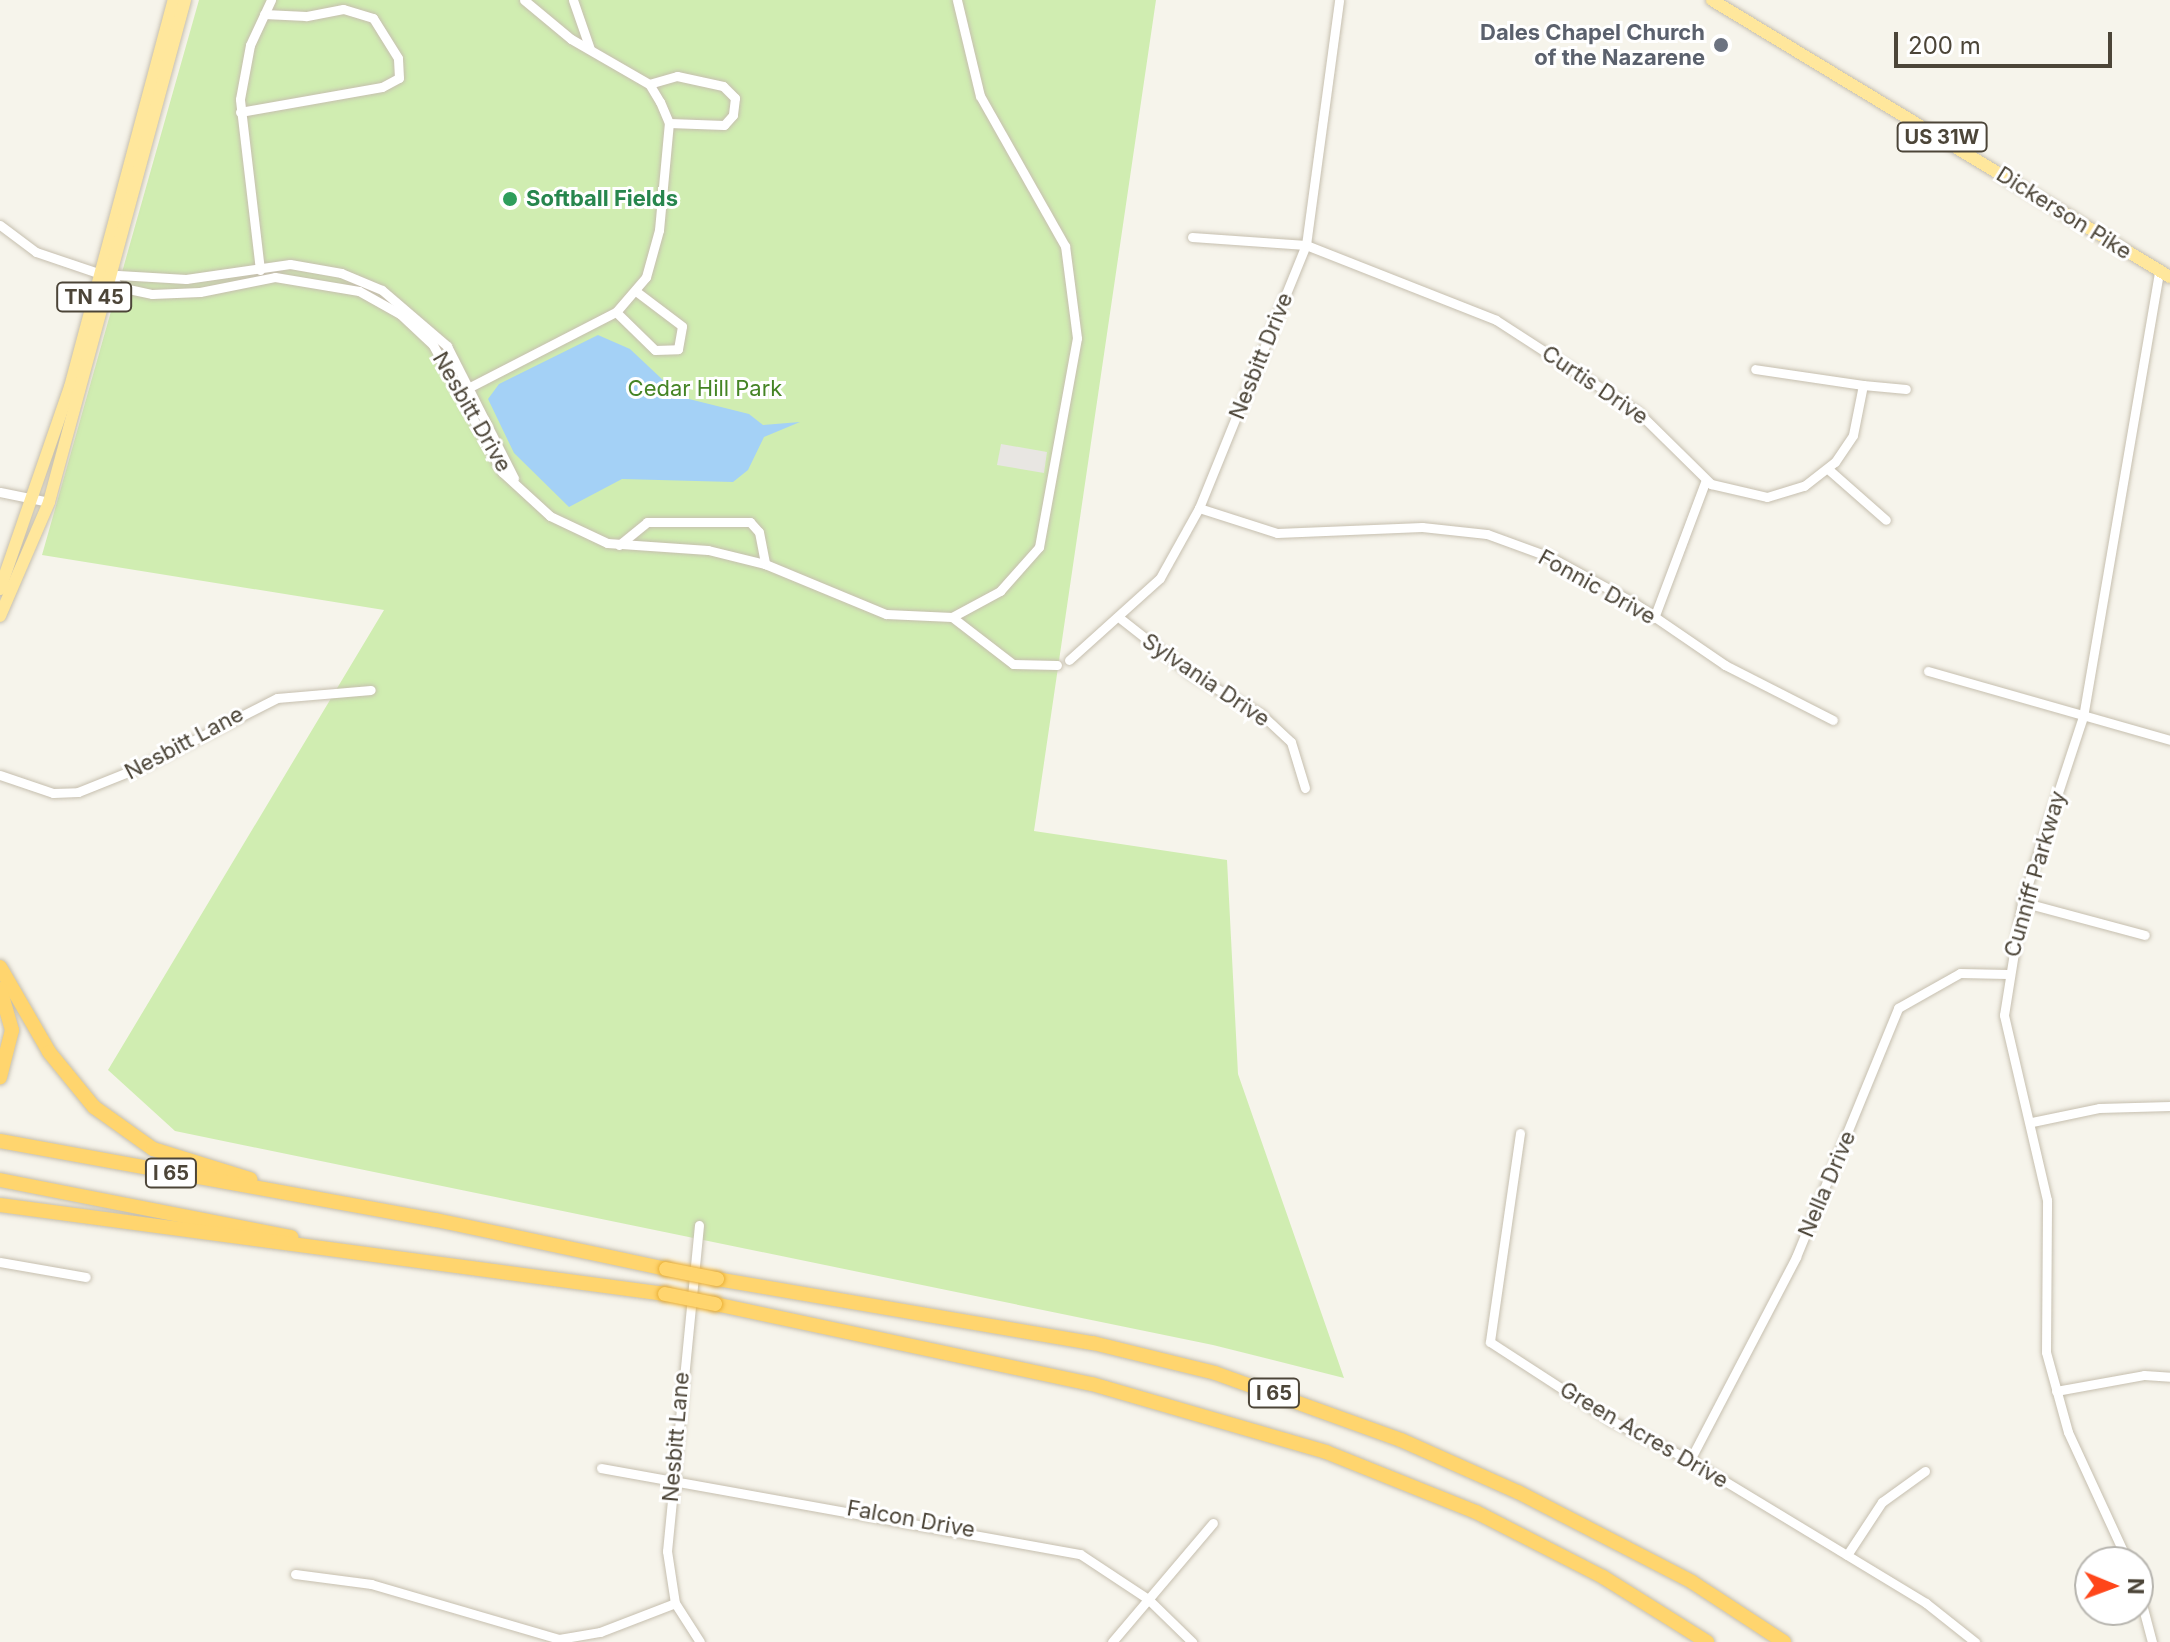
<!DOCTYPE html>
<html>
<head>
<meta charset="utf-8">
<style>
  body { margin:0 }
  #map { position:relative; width:2170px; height:1642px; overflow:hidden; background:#f6f4eb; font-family:Inter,sans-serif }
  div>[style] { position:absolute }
  .green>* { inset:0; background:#d0edb1 }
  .parking>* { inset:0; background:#e8e6e2 }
  .water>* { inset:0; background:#a4d1f6 }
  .roads { filter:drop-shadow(0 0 2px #c6bfaf) drop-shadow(0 0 2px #c6bfaf) }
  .minor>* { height:9px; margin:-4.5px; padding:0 4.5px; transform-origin:4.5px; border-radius:4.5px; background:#fff }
  .major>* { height:12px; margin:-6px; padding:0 6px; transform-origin:6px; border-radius:6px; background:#ffe79c }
  .highway>* { height:14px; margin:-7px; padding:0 7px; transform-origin:7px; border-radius:7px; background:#ffd56e }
  .bridges { filter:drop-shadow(0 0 2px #eaae32) drop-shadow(0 0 2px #eaae32) }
  .highway-bridge>* { height:14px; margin:-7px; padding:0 7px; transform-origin:7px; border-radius:7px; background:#ffd56e }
  .dots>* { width:22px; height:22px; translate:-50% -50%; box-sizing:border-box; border:4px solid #fff; border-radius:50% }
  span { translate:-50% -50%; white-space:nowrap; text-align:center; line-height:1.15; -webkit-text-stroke:6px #fff; paint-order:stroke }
  .shield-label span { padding:2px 6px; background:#fff; border:2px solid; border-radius:6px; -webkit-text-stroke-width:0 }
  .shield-label { font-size:20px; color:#4c4538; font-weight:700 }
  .worship-label { font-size:22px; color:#5b616d; font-weight:700 }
  .right { translate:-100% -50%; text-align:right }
  .leisure-label { font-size:22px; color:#27864d; font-weight:700 }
  .left { translate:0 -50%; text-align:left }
  .street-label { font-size:22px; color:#4c4538 }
  .park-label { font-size:22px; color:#458425 }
  .north { position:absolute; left:2074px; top:1546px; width:80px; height:80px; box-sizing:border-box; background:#fff; border:2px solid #b7b5af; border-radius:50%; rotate:91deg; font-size:22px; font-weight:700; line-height:32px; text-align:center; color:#4c4538 }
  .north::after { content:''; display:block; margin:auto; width:28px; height:36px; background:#ff461a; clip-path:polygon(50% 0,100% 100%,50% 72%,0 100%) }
  .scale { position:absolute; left:1894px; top:32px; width:218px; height:36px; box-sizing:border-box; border:4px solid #4c4538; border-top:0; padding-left:10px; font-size:24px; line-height:28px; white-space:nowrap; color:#4c4538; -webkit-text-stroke:6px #fff; paint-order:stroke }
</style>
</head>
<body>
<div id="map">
  <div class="green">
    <i style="clip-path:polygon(199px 0,1156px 0,1034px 831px,1227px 860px,1238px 1074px,1344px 1378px,1213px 1345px,175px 1131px,108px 1070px,384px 610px,42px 555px)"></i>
  </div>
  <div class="parking">
    <i style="clip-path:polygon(1001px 444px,1047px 452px,1044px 473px,997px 465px)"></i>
  </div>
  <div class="water">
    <i style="clip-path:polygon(598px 335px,630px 349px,681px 397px,749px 414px,763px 425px,800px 422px,764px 437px,748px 470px,733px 482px,622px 479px,569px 507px,514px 453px,488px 399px,499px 384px)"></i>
  </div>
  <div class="roads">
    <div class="minor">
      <i style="left:573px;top:0;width:52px;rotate:70.9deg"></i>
      <i style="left:649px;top:84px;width:29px;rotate:-16deg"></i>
      <i style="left:677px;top:76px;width:47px;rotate:12.3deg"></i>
      <i style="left:723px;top:86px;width:17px;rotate:45deg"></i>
      <i style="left:735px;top:98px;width:17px;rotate:97deg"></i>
      <i style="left:733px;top:115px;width:13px;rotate:132deg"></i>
      <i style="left:724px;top:125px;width:55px;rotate:-177.9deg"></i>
      <i style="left:240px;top:112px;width:144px;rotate:-10deg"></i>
      <i style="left:382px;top:87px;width:19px;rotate:-28deg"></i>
      <i style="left:399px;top:78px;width:20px;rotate:-93deg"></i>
      <i style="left:398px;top:58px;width:47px;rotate:-122deg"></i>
      <i style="left:373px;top:18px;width:31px;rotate:-163deg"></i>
      <i style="left:343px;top:9px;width:38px;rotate:169deg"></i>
      <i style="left:306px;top:16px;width:42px;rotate:-177.3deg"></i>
      <i style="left:0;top:225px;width:45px;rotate:36.9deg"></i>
      <i style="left:36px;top:252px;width:69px;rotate:18.7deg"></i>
      <i style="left:101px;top:274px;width:85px;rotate:3.4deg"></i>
      <i style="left:186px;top:279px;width:105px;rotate:-8.2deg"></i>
      <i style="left:290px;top:264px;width:52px;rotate:10deg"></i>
      <i style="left:341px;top:273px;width:44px;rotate:22.5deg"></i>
      <i style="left:382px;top:290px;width:86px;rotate:40.7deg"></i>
      <i style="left:447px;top:346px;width:148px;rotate:63.1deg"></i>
      <i style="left:1192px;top:237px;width:114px;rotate:4deg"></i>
      <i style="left:1306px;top:245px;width:204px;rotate:21.5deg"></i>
      <i style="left:1496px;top:320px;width:169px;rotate:32.9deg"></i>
      <i style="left:1638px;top:412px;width:103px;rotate:44.6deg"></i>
      <i style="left:1711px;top:484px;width:57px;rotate:13.1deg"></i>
      <i style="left:1767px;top:497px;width:39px;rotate:-17deg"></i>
      <i style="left:1804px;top:486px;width:39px;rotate:-38deg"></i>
      <i style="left:1835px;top:462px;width:32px;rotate:-56deg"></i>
      <i style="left:1853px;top:435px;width:51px;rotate:-78.7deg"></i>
      <i style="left:1863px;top:385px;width:109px;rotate:-171.6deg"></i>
      <i style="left:260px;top:270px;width:172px;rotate:-96.7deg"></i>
      <i style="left:240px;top:99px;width:55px;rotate:-79.5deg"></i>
      <i style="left:250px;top:45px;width:50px;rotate:-65deg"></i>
      <i style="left:110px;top:275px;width:15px;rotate:53deg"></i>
      <i style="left:119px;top:287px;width:34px;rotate:12deg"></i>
      <i style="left:152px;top:294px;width:48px;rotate:-2.4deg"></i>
      <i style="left:200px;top:292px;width:76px;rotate:-11.3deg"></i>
      <i style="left:275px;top:277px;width:85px;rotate:9.5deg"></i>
      <i style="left:359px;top:291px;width:47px;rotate:29.3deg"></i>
      <i style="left:400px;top:314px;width:45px;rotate:43.2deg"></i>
      <i style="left:433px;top:345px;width:145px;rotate:61.5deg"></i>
      <i style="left:502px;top:472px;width:65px;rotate:42.5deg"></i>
      <i style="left:550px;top:516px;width:63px;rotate:25.3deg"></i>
      <i style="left:607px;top:543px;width:101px;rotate:4deg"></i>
      <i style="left:708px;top:550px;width:59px;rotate:13.8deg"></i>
      <i style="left:616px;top:312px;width:54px;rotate:44.3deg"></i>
      <i style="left:655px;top:350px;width:23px;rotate:-2deg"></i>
      <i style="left:678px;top:349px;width:23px;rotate:-80deg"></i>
      <i style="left:682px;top:326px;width:56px;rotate:-142.9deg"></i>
      <i style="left:1863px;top:385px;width:43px;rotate:5.3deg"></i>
      <i style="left:468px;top:388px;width:166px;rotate:-27.2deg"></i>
      <i style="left:616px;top:312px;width:46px;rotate:-49.4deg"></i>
      <i style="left:646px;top:277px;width:49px;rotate:-74.5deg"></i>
      <i style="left:659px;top:230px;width:107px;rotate:-84.7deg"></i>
      <i style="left:669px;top:123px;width:23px;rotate:-113deg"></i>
      <i style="left:660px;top:102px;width:21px;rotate:-121deg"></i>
      <i style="left:649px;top:84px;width:90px;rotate:-150deg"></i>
      <i style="left:571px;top:39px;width:61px;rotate:-140.3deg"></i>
      <i style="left:1828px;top:469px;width:77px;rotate:41.3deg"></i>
      <i style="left:0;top:492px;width:50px;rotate:11.5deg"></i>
      <i style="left:1199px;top:508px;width:82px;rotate:17.8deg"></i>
      <i style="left:1277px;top:533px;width:145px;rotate:-2.4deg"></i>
      <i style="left:1422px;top:527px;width:65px;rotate:6.1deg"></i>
      <i style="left:1487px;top:534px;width:67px;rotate:20.1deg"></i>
      <i style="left:1550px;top:557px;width:94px;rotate:28.5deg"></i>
      <i style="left:1633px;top:602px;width:112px;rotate:34.4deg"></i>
      <i style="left:1725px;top:665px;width:121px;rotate:27deg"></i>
      <i style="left:619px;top:545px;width:36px;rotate:-39deg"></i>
      <i style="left:647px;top:522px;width:103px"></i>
      <i style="left:750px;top:522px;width:13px;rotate:48deg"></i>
      <i style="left:759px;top:532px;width:33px;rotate:79deg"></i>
      <i style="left:765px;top:564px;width:131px;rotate:22.5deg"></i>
      <i style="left:886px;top:614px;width:66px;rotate:2.6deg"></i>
      <i style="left:952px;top:617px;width:77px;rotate:37.6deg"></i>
      <i style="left:1013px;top:664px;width:44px;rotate:1.3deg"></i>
      <i style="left:952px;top:617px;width:55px;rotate:-28.4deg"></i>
      <i style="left:1000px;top:591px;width:59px;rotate:-48.4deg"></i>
      <i style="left:1039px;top:547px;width:212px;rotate:-79.7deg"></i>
      <i style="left:1077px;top:338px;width:93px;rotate:-97.4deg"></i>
      <i style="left:1065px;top:246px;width:172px;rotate:-119.5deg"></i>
      <i style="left:980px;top:96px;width:99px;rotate:-103.5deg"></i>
      <i style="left:1654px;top:618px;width:147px;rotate:-69.4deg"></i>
      <i style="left:1121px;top:619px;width:89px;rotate:38.2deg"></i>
      <i style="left:1191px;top:674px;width:81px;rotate:29.7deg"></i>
      <i style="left:1261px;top:714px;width:41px;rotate:43deg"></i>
      <i style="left:1291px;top:742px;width:48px;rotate:73.1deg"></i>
      <i style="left:1069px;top:660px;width:122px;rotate:-42deg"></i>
      <i style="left:1160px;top:578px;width:80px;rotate:-60.9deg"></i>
      <i style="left:1199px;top:508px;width:284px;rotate:-67.9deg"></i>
      <i style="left:1306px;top:245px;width:247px;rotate:-82.3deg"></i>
      <i style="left:1928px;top:671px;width:252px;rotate:15.9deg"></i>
      <i style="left:0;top:775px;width:56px;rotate:18.8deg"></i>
      <i style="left:53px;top:793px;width:25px;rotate:-2deg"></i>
      <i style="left:78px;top:792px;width:70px;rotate:-21.8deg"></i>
      <i style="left:143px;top:766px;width:150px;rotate:-26.9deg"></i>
      <i style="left:277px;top:698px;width:94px;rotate:-4.9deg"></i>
      <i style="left:2022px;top:902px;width:127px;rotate:15deg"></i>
      <i style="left:2032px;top:1122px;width:68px;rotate:-11.8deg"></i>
      <i style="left:2099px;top:1108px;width:71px;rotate:-1.6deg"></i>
      <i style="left:1520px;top:1133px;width:211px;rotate:98.2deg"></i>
      <i style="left:1490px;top:1342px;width:143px;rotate:33deg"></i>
      <i style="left:1610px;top:1420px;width:89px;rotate:26.6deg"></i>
      <i style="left:1690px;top:1460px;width:276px;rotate:31.2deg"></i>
      <i style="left:1926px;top:1603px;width:63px;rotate:38.5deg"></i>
      <i style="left:699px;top:1225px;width:328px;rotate:95.6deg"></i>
      <i style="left:667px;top:1551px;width:53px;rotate:81.3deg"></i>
      <i style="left:675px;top:1603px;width:46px;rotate:57.3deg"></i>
      <i style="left:0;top:1262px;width:87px;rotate:9.9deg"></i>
      <i style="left:2056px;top:1391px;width:89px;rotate:-10.3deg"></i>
      <i style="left:2144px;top:1375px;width:26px;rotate:4deg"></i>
      <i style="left:1690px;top:1460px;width:229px;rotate:-62.4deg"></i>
      <i style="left:1796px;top:1257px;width:269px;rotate:-67.7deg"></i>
      <i style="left:1898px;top:1008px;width:71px;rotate:-29.4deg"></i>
      <i style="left:1960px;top:973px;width:47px;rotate:1.2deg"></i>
      <i style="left:601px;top:1468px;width:487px;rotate:10.2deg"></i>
      <i style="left:1080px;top:1554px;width:82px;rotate:33.5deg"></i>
      <i style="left:1148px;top:1599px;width:62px;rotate:44.3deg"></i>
      <i style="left:1847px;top:1555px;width:64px;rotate:-56.6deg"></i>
      <i style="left:1882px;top:1502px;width:53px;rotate:-35.8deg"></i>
      <i style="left:2128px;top:1562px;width:143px;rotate:-114.8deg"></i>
      <i style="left:2068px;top:1432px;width:83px;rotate:-105.4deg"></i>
      <i style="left:2046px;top:1352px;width:152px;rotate:-89.6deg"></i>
      <i style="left:2047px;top:1200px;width:190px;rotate:-103.1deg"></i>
      <i style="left:2004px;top:1015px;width:114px;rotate:-80.9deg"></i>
      <i style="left:2022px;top:902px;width:195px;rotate:-71.8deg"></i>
      <i style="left:2083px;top:717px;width:452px;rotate:-80.3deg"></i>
      <i style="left:295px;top:1574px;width:77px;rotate:7.5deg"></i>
      <i style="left:371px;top:1584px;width:196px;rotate:16.3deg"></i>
      <i style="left:559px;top:1639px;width:42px;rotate:-9.7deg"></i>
      <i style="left:600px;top:1632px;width:80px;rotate:-21.1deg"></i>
      <i style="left:2138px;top:1589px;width:55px;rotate:75.2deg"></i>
      <i style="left:1112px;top:1642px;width:156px;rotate:-49.7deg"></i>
    </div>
    <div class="major">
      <i style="left:1712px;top:0;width:535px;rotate:31.17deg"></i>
      <i style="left:0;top:589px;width:214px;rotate:-70.9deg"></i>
      <i style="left:70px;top:387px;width:401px;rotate:-75deg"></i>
      <i style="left:0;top:616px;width:124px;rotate:-66.7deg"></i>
      <i style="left:49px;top:502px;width:520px;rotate:-74.84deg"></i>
    </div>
    <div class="highway">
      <i style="left:0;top:967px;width:98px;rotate:60deg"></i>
      <i style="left:49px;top:1052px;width:71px;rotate:50.7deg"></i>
      <i style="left:94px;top:1107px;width:72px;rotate:35.4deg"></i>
      <i style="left:153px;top:1149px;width:102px;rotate:17.2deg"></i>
      <i style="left:0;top:989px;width:43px;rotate:73.7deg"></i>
      <i style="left:12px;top:1030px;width:49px;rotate:104.3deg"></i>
      <i style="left:0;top:1141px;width:443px;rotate:10.3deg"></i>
      <i style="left:436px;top:1220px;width:235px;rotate:12deg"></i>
      <i style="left:0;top:1180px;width:297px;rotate:11.1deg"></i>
      <i style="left:0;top:1205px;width:671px;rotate:7.62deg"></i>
      <i style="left:717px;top:1279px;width:381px;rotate:9.7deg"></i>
      <i style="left:1093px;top:1343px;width:126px;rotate:13.8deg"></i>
      <i style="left:1215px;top:1373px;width:198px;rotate:19.8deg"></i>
      <i style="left:1401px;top:1440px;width:128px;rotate:24deg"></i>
      <i style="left:1518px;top:1492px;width:196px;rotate:27.3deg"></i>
      <i style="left:1692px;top:1582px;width:110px;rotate:33.1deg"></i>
      <i style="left:715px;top:1304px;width:385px;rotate:12deg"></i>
      <i style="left:1092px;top:1384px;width:244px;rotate:16.2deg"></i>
      <i style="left:1326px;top:1452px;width:162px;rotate:21.8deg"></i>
      <i style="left:1476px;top:1512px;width:143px;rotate:27.1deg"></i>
      <i style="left:1603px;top:1577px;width:123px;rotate:32deg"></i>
    </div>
  </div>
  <div class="bridges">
    <div class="highway-bridge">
      <i style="left:666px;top:1269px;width:52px;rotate:11.1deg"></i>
      <i style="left:665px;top:1294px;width:51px;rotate:11.3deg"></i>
    </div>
  </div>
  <div class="dots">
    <i style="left:1721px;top:45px;background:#6b7280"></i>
    <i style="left:510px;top:199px;background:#2e9e5b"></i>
  </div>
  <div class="shield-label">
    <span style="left:1942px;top:137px">US 31W</span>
    <span style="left:94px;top:297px">TN 45</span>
    <span style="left:171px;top:1173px">I 65</span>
    <span style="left:1274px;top:1393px">I 65</span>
  </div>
  <div class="worship-label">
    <span class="right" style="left:1705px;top:45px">Dales Chapel Church<br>of the Nazarene</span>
  </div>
  <div class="leisure-label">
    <span class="left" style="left:526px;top:199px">Softball Fields</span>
  </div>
  <div class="street-label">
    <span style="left:2064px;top:213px;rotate:32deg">Dickerson Pike</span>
    <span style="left:1261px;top:356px;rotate:-68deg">Nesbitt Drive</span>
    <span style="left:1595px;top:385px;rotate:34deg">Curtis Drive</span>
    <span style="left:472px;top:412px;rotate:60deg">Nesbitt Drive</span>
    <span style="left:1597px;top:587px;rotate:29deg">Fonnic Drive</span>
    <span style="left:1206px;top:680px;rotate:34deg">Sylvania Drive</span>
    <span style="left:184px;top:743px;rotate:-28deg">Nesbitt Lane</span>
    <span style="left:2035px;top:874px;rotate:-74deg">Cunniff Parkway</span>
    <span style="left:1827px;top:1184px;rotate:-67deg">Nella Drive</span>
    <span style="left:1644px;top:1435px;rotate:30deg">Green Acres Drive</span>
    <span style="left:676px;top:1437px;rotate:-85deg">Nesbitt Lane</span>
    <span style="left:911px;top:1519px;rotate:10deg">Falcon Drive</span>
  </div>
  <div class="park-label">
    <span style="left:705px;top:389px">Cedar Hill Park</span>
  </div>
  <div class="north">N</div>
  <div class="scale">200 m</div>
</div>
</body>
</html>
